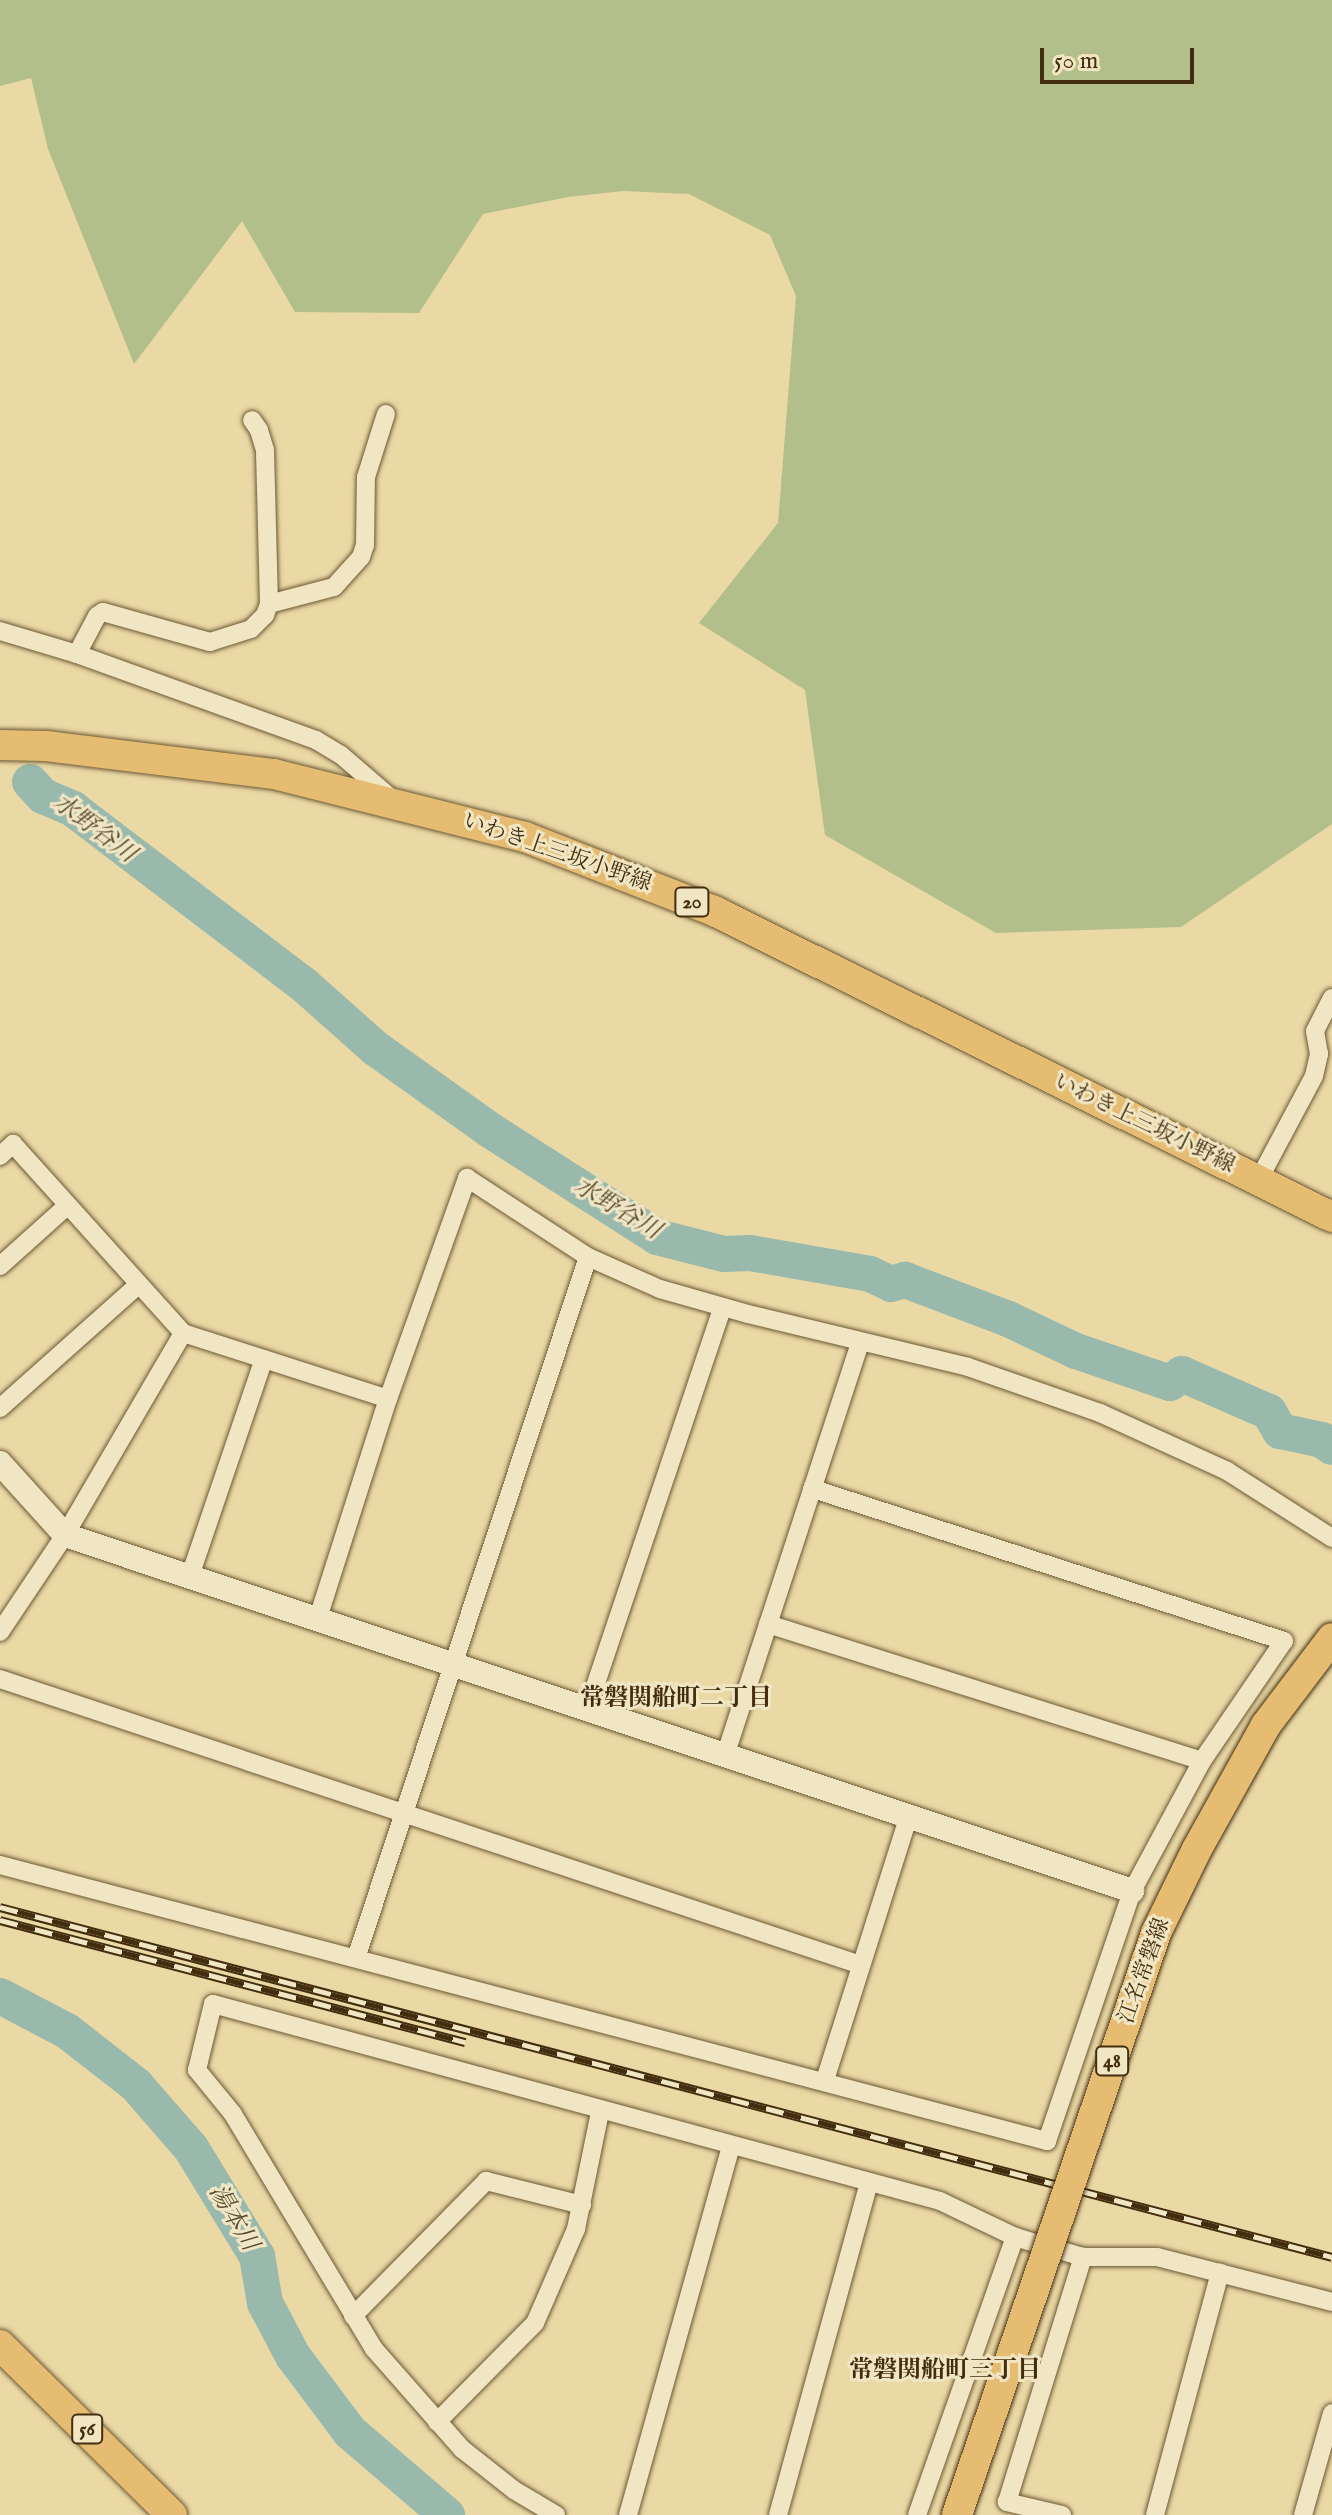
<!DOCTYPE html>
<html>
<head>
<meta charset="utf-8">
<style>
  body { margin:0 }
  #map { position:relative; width:1332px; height:2515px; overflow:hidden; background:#ead8a5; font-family:"IM FELL English","Noto Serif JP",serif }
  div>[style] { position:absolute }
  .green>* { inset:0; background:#b3bf8a }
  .river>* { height:36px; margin:-18px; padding:0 18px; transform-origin:18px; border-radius:18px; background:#98b9ac }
  .roads { filter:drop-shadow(0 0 2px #6d5834) drop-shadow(0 0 2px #6d5834) }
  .minor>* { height:18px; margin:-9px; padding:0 9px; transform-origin:9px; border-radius:9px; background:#f1e6c4 }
  .tertiary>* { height:24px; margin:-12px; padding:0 12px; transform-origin:12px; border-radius:12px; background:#f1e6c4 }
  .primary>* { height:30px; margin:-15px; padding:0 15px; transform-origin:15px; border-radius:15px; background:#e5bc72 }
  .rail>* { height:9px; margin-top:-4.5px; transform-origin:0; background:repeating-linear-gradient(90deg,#f1e6c4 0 18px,#432d0f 0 36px); box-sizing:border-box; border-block:2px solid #432d0f }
  .bridges { filter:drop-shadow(0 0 2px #432d0f) drop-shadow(0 0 2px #432d0f) }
  .primary-bridge>* { height:30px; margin:-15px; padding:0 15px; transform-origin:15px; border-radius:15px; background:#e5bc72 }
  span { translate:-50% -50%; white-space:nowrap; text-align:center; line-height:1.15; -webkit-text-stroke:6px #f1e6c4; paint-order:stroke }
  .shield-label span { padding:2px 6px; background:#f1e6c4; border:2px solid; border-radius:6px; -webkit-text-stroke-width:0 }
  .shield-label { font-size:20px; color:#432d0f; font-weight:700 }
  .street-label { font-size:22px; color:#432d0f }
  .water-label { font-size:24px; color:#54492e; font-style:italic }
  .neighbourhood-label { font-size:24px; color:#432d0f; font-weight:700 }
  .scale { position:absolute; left:1040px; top:48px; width:154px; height:36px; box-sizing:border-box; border:4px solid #432d0f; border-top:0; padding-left:10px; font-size:24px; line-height:28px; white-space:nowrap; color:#432d0f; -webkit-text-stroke:6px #f1e6c4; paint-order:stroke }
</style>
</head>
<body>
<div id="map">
  <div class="green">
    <i style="clip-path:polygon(0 0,1332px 0,1332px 824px,1181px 927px,996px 933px,825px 835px,805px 690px,699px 623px,778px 523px,796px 296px,770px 235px,689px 194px,623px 191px,568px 197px,483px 214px,419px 313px,295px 312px,242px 221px,134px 364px,48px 149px,31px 78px,0 86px)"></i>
  </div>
  <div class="river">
    <i style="left:30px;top:782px;width:19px;rotate:47deg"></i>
    <i style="left:43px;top:796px;width:33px;rotate:23deg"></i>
    <i style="left:73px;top:809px;width:289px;rotate:37.3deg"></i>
    <i style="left:303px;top:984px;width:96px;rotate:41.6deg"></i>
    <i style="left:375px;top:1048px;width:141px;rotate:35.5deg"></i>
    <i style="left:490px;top:1130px;width:198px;rotate:32.6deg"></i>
    <i style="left:657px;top:1237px;width:69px;rotate:14.2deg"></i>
    <i style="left:724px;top:1254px;width:26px;rotate:-2deg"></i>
    <i style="left:750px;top:1253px;width:122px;rotate:9.9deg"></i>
    <i style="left:870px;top:1274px;width:23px;rotate:25deg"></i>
    <i style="left:891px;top:1284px;width:15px;rotate:-16deg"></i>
    <i style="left:905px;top:1280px;width:110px;rotate:20.7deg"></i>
    <i style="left:1008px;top:1319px;width:75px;rotate:25.2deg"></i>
    <i style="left:1076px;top:1351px;width:99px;rotate:18.8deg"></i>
    <i style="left:1170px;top:1383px;width:15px;rotate:-37deg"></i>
    <i style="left:1182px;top:1374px;width:95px;rotate:23.6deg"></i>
    <i style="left:1269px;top:1412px;width:22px;rotate:60deg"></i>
    <i style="left:1280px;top:1431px;width:43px;rotate:12.1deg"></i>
    <i style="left:1322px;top:1440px;width:12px;rotate:35deg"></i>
    <i style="left:0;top:1996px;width:76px;rotate:27.6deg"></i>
    <i style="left:67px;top:2031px;width:88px;rotate:38deg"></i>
    <i style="left:136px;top:2085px;width:84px;rotate:48.9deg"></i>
    <i style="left:191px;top:2148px;width:127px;rotate:58.6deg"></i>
    <i style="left:257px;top:2256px;width:48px;rotate:80.3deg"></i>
    <i style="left:265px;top:2303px;width:60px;rotate:62.2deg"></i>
    <i style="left:293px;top:2356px;width:95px;rotate:53.1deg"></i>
    <i style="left:350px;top:2432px;width:128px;rotate:40.6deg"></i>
  </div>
  <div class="roads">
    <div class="minor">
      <i style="left:269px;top:604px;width:67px;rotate:-14.7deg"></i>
      <i style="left:334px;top:587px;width:40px;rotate:-48deg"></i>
      <i style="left:361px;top:557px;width:13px;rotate:-72deg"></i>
      <i style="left:365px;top:545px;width:68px;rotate:-89.2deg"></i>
      <i style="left:366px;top:477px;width:66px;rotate:-72.4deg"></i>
      <i style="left:0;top:631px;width:80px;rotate:16.6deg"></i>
      <i style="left:77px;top:654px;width:254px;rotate:19.8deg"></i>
      <i style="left:316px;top:740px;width:29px;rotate:31deg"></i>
      <i style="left:341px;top:755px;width:66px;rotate:40.7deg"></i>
      <i style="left:77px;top:654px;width:43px;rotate:-62.2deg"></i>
      <i style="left:97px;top:616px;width:7px;rotate:-34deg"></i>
      <i style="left:103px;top:612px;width:111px;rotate:15.7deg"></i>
      <i style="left:210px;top:642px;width:43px;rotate:-17.6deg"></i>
      <i style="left:251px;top:629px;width:20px;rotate:-45deg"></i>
      <i style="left:265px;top:615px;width:12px;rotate:-70deg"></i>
      <i style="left:269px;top:604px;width:154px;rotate:-91.5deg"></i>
      <i style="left:265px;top:450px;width:21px;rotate:-107deg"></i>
      <i style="left:259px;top:430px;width:12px;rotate:-125deg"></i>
      <i style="left:0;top:1156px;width:18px;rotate:-43deg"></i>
      <i style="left:13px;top:1144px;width:254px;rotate:48deg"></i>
      <i style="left:183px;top:1333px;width:215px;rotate:17.8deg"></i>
      <i style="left:1258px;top:1181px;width:119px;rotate:-61.9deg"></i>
      <i style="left:1314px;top:1076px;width:23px;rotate:-77deg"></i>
      <i style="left:1319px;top:1054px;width:23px;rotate:-100deg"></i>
      <i style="left:1315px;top:1031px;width:37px;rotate:-63deg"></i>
      <i style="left:0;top:1266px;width:91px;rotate:-41.9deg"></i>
      <i style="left:0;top:1408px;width:186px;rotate:-41.7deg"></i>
      <i style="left:190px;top:1576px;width:229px;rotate:-71.2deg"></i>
      <i style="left:318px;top:1618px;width:230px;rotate:-72.3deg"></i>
      <i style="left:388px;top:1399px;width:235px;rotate:-70.3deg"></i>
      <i style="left:467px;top:1178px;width:145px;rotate:33.1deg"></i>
      <i style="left:588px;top:1257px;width:79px;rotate:24deg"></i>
      <i style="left:660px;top:1289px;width:91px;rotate:15.9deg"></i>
      <i style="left:748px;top:1314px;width:226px;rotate:13.5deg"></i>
      <i style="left:968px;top:1367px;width:140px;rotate:19.2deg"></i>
      <i style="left:1100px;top:1413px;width:140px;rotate:24.5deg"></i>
      <i style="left:1227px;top:1471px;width:125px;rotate:32.5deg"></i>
      <i style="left:768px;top:1624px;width:455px;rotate:17.5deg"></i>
      <i style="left:0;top:1632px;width:117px;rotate:-56.2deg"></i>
      <i style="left:65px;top:1535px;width:234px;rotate:-59.7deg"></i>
      <i style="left:0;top:1679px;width:907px;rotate:18.38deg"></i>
      <i style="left:587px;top:1710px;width:425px;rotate:-71.4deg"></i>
      <i style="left:725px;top:1756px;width:435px;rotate:-71.9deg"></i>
      <i style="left:0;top:1865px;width:1083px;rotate:14.77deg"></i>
      <i style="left:1047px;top:2141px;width:264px;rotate:-71.2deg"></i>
      <i style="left:1132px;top:1891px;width:148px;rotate:-61.7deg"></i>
      <i style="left:1202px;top:1761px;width:145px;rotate:-55.7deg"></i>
      <i style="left:1284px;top:1641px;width:496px;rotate:-162.1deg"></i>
      <i style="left:356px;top:1958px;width:738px;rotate:-71.69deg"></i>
      <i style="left:825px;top:2080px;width:275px;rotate:-72.4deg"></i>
      <i style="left:353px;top:2316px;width:190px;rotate:-45.4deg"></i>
      <i style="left:486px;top:2181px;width:99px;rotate:14deg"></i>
      <i style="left:437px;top:2422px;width:139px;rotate:-45.3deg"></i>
      <i style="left:535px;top:2323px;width:103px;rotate:-66.4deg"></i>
      <i style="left:576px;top:2229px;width:119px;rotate:-78.4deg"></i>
      <i style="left:556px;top:2515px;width:49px;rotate:-149.2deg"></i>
      <i style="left:514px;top:2490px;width:66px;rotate:-141.7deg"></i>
      <i style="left:462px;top:2449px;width:133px;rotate:-131.3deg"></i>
      <i style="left:374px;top:2349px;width:274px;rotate:-121deg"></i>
      <i style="left:233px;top:2114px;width:57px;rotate:-129.3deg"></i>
      <i style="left:197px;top:2070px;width:68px;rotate:-76.4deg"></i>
      <i style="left:213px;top:2004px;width:753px;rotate:15.16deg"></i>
      <i style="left:940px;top:2201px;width:83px;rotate:25.6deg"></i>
      <i style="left:1015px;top:2237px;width:71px;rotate:16.4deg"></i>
      <i style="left:628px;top:2515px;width:382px;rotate:-74.4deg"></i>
      <i style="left:778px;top:2515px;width:345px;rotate:-74.7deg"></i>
      <i style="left:917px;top:2515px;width:295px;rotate:-70.6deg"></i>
      <i style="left:1062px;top:2515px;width:57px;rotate:-166.7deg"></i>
      <i style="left:1007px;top:2502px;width:257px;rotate:-72.8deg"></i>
      <i style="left:1083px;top:2257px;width:74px"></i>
      <i style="left:1157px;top:2257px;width:181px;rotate:14.4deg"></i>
      <i style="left:1155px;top:2515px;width:251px;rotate:-75deg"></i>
      <i style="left:1303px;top:2515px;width:106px;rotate:-74.1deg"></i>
    </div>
    <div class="tertiary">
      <i style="left:0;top:1463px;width:97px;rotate:47.9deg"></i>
      <i style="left:65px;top:1535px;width:1125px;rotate:18.45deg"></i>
    </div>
    <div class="primary">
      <i style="left:0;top:745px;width:46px;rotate:1.2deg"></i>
      <i style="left:46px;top:746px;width:230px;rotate:7deg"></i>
      <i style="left:274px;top:774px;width:259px;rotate:14.1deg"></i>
      <i style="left:525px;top:837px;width:203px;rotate:21.4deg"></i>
      <i style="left:714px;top:911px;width:690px;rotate:26.34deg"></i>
      <i style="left:0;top:2345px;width:242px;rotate:44.7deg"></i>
    </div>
  </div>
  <div class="rail">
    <i style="left:0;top:1907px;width:1377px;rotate:14.72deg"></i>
    <i style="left:0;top:1920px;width:481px;rotate:14.7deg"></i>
  </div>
  <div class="bridges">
    <div class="primary-bridge">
      <i style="left:957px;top:2515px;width:615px;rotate:-71.12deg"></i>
      <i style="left:1156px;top:1933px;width:93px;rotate:-64deg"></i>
      <i style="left:1197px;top:1849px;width:142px;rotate:-60.9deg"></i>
      <i style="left:1266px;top:1725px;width:109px;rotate:-52.8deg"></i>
    </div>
  </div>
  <div class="shield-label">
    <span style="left:692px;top:902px">20</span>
    <span style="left:1112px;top:2061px">48</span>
    <span style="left:87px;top:2429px">56</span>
  </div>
  <div class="street-label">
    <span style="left:557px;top:853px;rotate:19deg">いわき上三坂小野線</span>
    <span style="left:1144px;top:1124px;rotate:26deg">いわき上三坂小野線</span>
    <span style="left:1145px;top:1971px;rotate:-70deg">江名常磐線</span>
  </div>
  <div class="water-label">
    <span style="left:94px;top:829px;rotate:37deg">水野谷川</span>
    <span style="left:617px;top:1209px;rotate:31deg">水野谷川</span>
    <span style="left:233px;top:2218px;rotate:59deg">湯本川</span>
  </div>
  <div class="neighbourhood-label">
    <span style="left:676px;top:1699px">常磐関船町二丁目</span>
    <span style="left:945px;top:2371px">常磐関船町三丁目</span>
  </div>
  <div class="scale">50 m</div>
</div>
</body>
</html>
